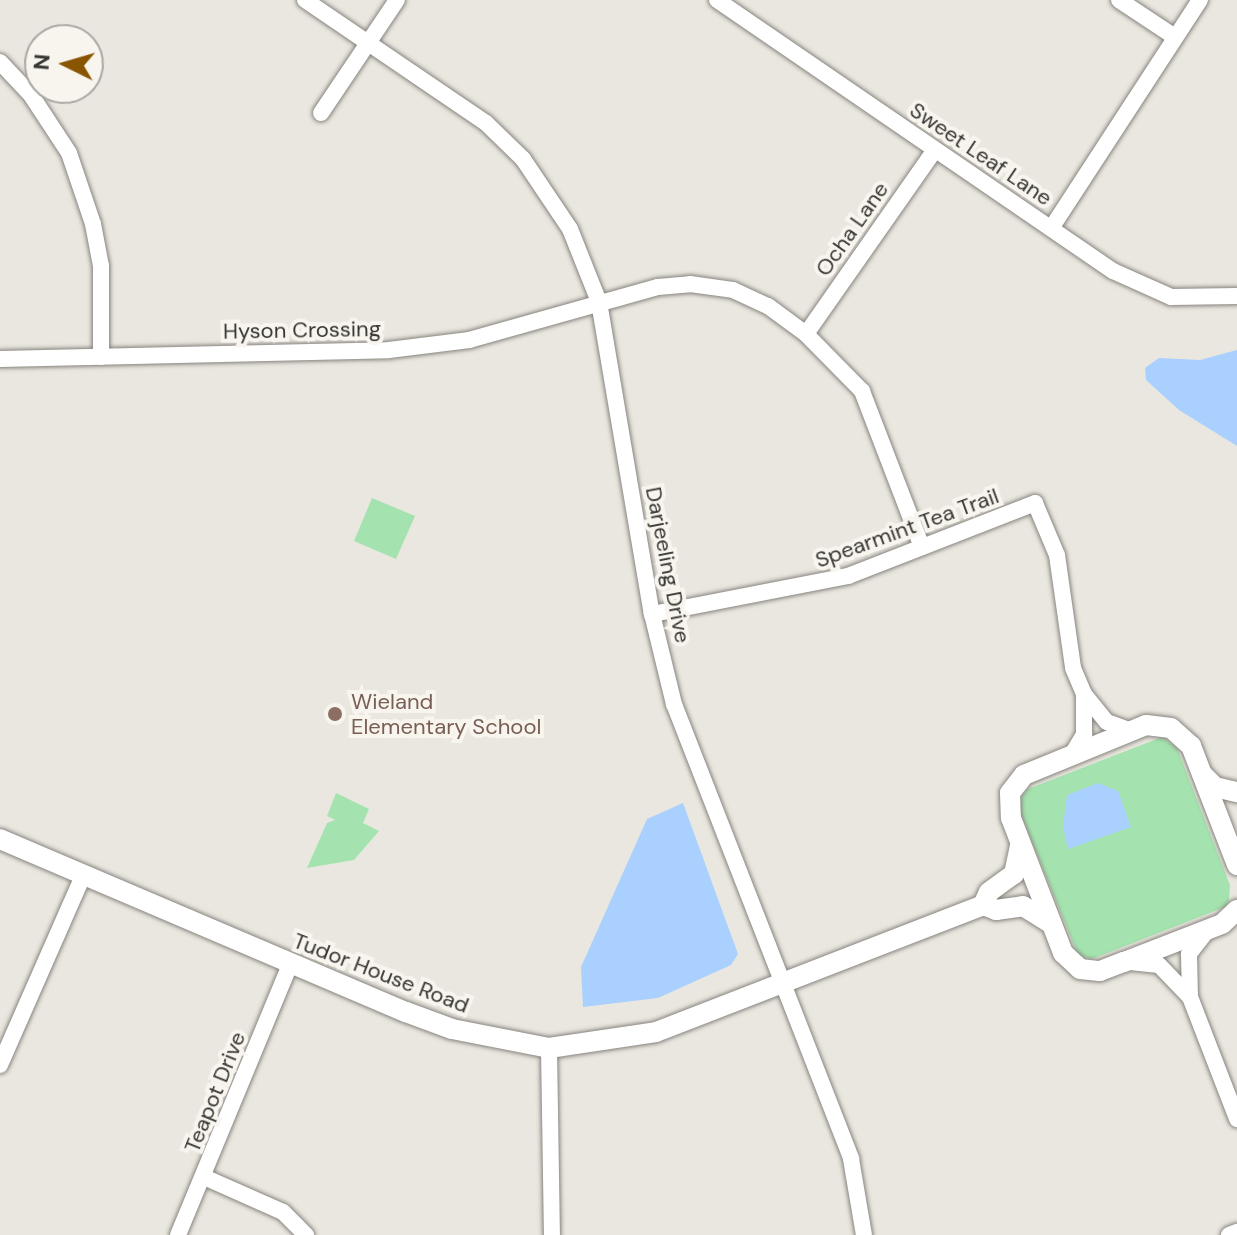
<!DOCTYPE html>
<html>
<head>
<meta charset="utf-8">
<style>
  body { margin:0 }
  #map { position:relative; width:1237px; height:1235px; overflow:hidden; background:#eae7e0; font-family:"DM Sans",sans-serif }
  div>[style] { position:absolute }
  .green>* { inset:0; background:#a4e3af }
  .water>* { inset:0; background:#a9d0fe }
  .roads { filter:drop-shadow(0 0 2px #87847e) drop-shadow(0 0 2px #87847e) }
  .minor>* { height:16px; margin:-8px; padding:0 8px; transform-origin:8px; border-radius:8px; background:#fff }
  .tertiary>* { height:20px; margin:-10px; padding:0 10px; transform-origin:10px; border-radius:10px; background:#fff }
  .dots>* { width:22px; height:22px; translate:-50% -50%; box-sizing:border-box; border:4px solid #f8f4ee; border-radius:50% }
  span { translate:-50% -50%; white-space:nowrap; text-align:center; line-height:1.15; -webkit-text-stroke:8px #f8f4ee; paint-order:stroke }
  .street-label { font-size:22px; color:#373633 }
  .education-label { font-size:22px; color:#785e54 }
  .left { translate:0 -50%; text-align:left }
  .north { position:absolute; left:24px; top:24px; width:80px; height:80px; box-sizing:border-box; background:#f8f4ee; border:2px solid #aba8a3; border-radius:50%; rotate:275deg; font-size:22px; font-weight:700; line-height:32px; text-align:center; color:#373633 }
  .north::after { content:''; display:block; margin:auto; width:28px; height:36px; background:#8a5502; clip-path:polygon(50% 0,100% 100%,50% 72%,0 100%) }
</style>
</head>
<body>
<div id="map">
  <div class="green">
    <i style="clip-path:polygon(372px 498px,415px 516px,396px 559px,354px 541px)"></i>
    <i style="clip-path:polygon(1162px 737px,1177px 748px,1230px 885px,1229px 901px,1225px 907px,1092px 959px,1078px 955px,1019px 810px,1022px 796px,1028px 789px)"></i>
    <i style="clip-path:polygon(336px 793px,369px 809px,363px 823px,379px 831px,354px 860px,307px 868px,327px 823px,335px 820px,327px 816px)"></i>
  </div>
  <div class="water">
    <i style="clip-path:polygon(1237px 350px,1237px 446px,1179px 410px,1146px 380px,1145px 368px,1159px 358px,1200px 360px)"></i>
    <i style="clip-path:polygon(1098px 783px,1118px 791px,1131px 827px,1068px 849px,1063px 827px,1067px 795px)"></i>
    <i style="clip-path:polygon(683px 803px,738px 954px,731px 965px,658px 998px,583px 1007px,581px 967px,647px 819px)"></i>
  </div>
  <div class="roads">
    <div class="minor">
      <i style="left:305px;top:0;width:219px;rotate:34.2deg"></i>
      <i style="left:486px;top:123px;width:52px;rotate:44.2deg"></i>
      <i style="left:523px;top:159px;width:84px;rotate:56.1deg"></i>
      <i style="left:570px;top:229px;width:79px;rotate:68.3deg"></i>
      <i style="left:599px;top:302px;width:316px;rotate:80.4deg"></i>
      <i style="left:652px;top:614px;width:93px;rotate:76.3deg"></i>
      <i style="left:674px;top:704px;width:488px;rotate:68.7deg"></i>
      <i style="left:851px;top:1159px;width:77px;rotate:80.3deg"></i>
      <i style="left:717px;top:0;width:480px;rotate:34.4deg"></i>
      <i style="left:1113px;top:271px;width:64px;rotate:24.1deg"></i>
      <i style="left:1171px;top:297px;width:66px;rotate:-0.9deg"></i>
      <i style="left:1119px;top:0;width:67px;rotate:33.5deg"></i>
      <i style="left:0;top:62px;width:45px;rotate:46.8deg"></i>
      <i style="left:31px;top:95px;width:69px;rotate:56.8deg"></i>
      <i style="left:69px;top:153px;width:75px;rotate:71.3deg"></i>
      <i style="left:93px;top:224px;width:43px;rotate:79.2deg"></i>
      <i style="left:101px;top:266px;width:91px;rotate:90deg"></i>
      <i style="left:321px;top:113px;width:136px;rotate:-56.1deg"></i>
      <i style="left:1052px;top:227px;width:271px;rotate:-56.9deg"></i>
      <i style="left:806px;top:334px;width:225px;rotate:-55deg"></i>
      <i style="left:0;top:359px;width:389px;rotate:-1.3deg"></i>
      <i style="left:389px;top:350px;width:81px;rotate:-7.1deg"></i>
      <i style="left:469px;top:340px;width:196px;rotate:-15.7deg"></i>
      <i style="left:658px;top:287px;width:32px;rotate:-5deg"></i>
      <i style="left:690px;top:284px;width:43px;rotate:7.9deg"></i>
      <i style="left:733px;top:290px;width:38px;rotate:25deg"></i>
      <i style="left:768px;top:306px;width:47px;rotate:36.4deg"></i>
      <i style="left:806px;top:334px;width:80px;rotate:45.5deg"></i>
      <i style="left:862px;top:391px;width:167px;rotate:69deg"></i>
      <i style="left:652px;top:614px;width:200px;rotate:-11deg"></i>
      <i style="left:848px;top:576px;width:201px;rotate:-21.3deg"></i>
      <i style="left:1035px;top:503px;width:56px;rotate:67.1deg"></i>
      <i style="left:1057px;top:555px;width:114px;rotate:81.9deg"></i>
      <i style="left:1073px;top:668px;width:28px;rotate:67deg"></i>
      <i style="left:1084px;top:694px;width:36px;rotate:51deg"></i>
      <i style="left:1107px;top:722px;width:27px;rotate:20deg"></i>
      <i style="left:1071px;top:756px;width:26px;rotate:-59deg"></i>
      <i style="left:1084px;top:734px;width:40px;rotate:-90deg"></i>
      <i style="left:1206px;top:932px;width:28px;rotate:128deg"></i>
      <i style="left:1189px;top:954px;width:43px;rotate:88.7deg"></i>
      <i style="left:1190px;top:997px;width:131px;rotate:68.9deg"></i>
      <i style="left:1130px;top:962px;width:29px;rotate:6deg"></i>
      <i style="left:1159px;top:965px;width:45px;rotate:45.9deg"></i>
      <i style="left:549px;top:1048px;width:187px;rotate:89.1deg"></i>
      <i style="left:0;top:1065px;width:206px;rotate:-66.3deg"></i>
      <i style="left:204px;top:1177px;width:86px;rotate:23.9deg"></i>
      <i style="left:283px;top:1212px;width:33px;rotate:45deg"></i>
      <i style="left:178px;top:1235px;width:292px;rotate:-67.5deg"></i>
      <i style="left:1229px;top:1235px;width:9px;rotate:-21deg"></i>
    </div>
    <div class="tertiary">
      <i style="left:1203px;top:775px;width:17px;rotate:45deg"></i>
      <i style="left:1215px;top:787px;width:23px;rotate:13deg"></i>
      <i style="left:0;top:839px;width:441px;rotate:23.1deg"></i>
      <i style="left:406px;top:1012px;width:49px;rotate:20.3deg"></i>
      <i style="left:452px;top:1029px;width:99px;rotate:11.1deg"></i>
      <i style="left:549px;top:1048px;width:108px;rotate:-8.5deg"></i>
      <i style="left:656px;top:1032px;width:351px;rotate:-21.2deg"></i>
      <i style="left:983px;top:905px;width:14px;rotate:21deg"></i>
      <i style="left:996px;top:910px;width:27px;rotate:-8deg"></i>
      <i style="left:1023px;top:906px;width:34px;rotate:32deg"></i>
      <i style="left:1237px;top:865px;width:128px;rotate:-111.1deg"></i>
      <i style="left:1191px;top:746px;width:27px;rotate:-138deg"></i>
      <i style="left:1171px;top:728px;width:25px;rotate:-173deg"></i>
      <i style="left:1146px;top:725px;width:132px;rotate:157.7deg"></i>
      <i style="left:1024px;top:775px;width:23px;rotate:128deg"></i>
      <i style="left:1010px;top:793px;width:25px;rotate:88deg"></i>
      <i style="left:1011px;top:818px;width:145px;rotate:68.9deg"></i>
      <i style="left:1063px;top:953px;width:23px;rotate:43deg"></i>
      <i style="left:1080px;top:969px;width:20px;rotate:6deg"></i>
      <i style="left:1100px;top:971px;width:26px;rotate:-21deg"></i>
      <i style="left:1124px;top:962px;width:105px;rotate:-21.2deg"></i>
      <i style="left:1222px;top:924px;width:21px;rotate:-43deg"></i>
      <i style="left:983px;top:905px;width:14px;rotate:-65deg"></i>
      <i style="left:989px;top:892px;width:31px;rotate:-36deg"></i>
      <i style="left:1014px;top:874px;width:29px;rotate:-78deg"></i>
    </div>
  </div>
  <div class="dots">
    <i style="left:335px;top:714px;background:#8d6e63"></i>
  </div>
  <div class="street-label">
    <span style="left:981px;top:154px;rotate:34deg">Sweet Leaf Lane</span>
    <span style="left:852px;top:229px;rotate:-55deg">Ocha Lane</span>
    <span style="left:302px;top:330px;rotate:-1deg">Hyson Crossing</span>
    <span style="left:907px;top:528px;rotate:-20deg">Spearmint Tea Trail</span>
    <span style="left:668px;top:565px;rotate:79deg">Darjeeling Drive</span>
    <span style="left:381px;top:973px;rotate:21deg">Tudor House Road</span>
    <span style="left:215px;top:1092px;rotate:-68deg">Teapot Drive</span>
  </div>
  <div class="education-label">
    <span class="left" style="left:351px;top:714px">Wieland<br>Elementary School</span>
  </div>
  <div class="north">N</div>
</div>
</body>
</html>
